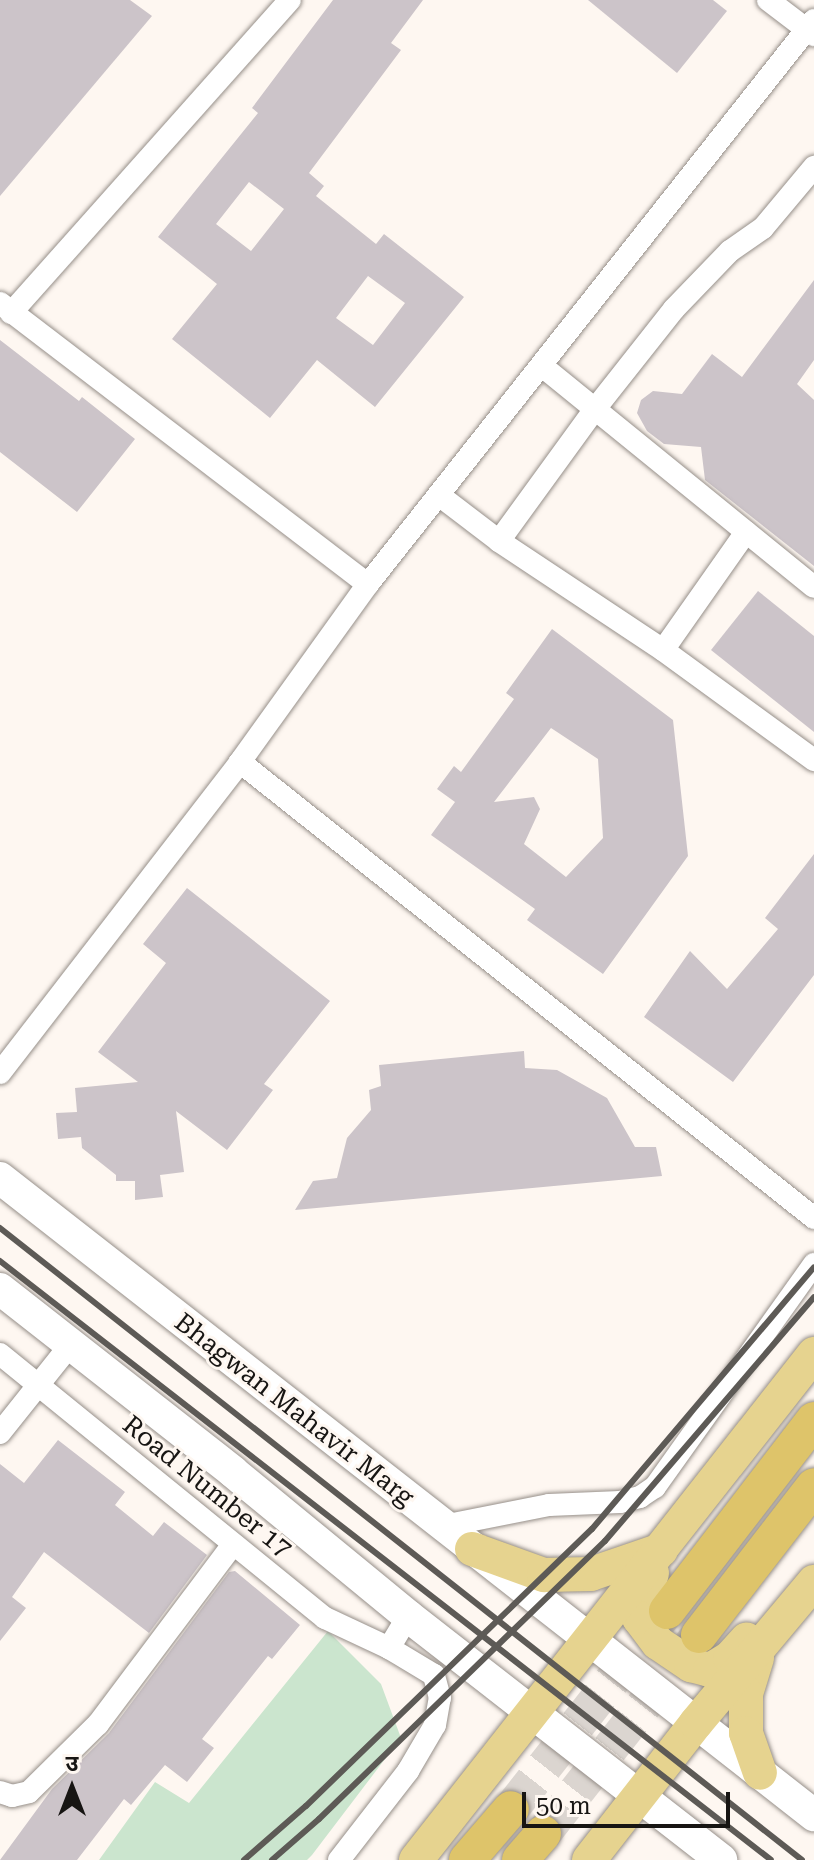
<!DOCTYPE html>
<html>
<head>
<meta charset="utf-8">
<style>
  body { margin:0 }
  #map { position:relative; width:814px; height:1860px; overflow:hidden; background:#fef7f1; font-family:"Roboto Serif","Noto Sans Devanagari",serif }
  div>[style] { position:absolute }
  .green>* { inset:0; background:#cbe5ce }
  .building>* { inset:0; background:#ccc4c9 }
  .trunk-tunnel>* { height:36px; margin-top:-18px; transform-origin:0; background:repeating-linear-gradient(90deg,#dbd5d0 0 36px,transparent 0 54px) }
  .roads { filter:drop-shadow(0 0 2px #968f89) drop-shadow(0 0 2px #968f89) }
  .minor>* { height:22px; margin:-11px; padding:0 11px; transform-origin:11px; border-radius:11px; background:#fff }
  .secondary>* { height:32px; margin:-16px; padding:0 16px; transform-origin:16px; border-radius:16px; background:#fff }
  .primary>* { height:34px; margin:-17px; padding:0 17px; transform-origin:17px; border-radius:17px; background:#e6d38f }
  .trunk>* { height:36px; margin:-18px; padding:0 18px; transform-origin:18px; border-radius:18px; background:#dec46a }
  .rail>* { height:6px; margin:-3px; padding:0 3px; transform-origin:3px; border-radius:3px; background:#5d5a56 }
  span { translate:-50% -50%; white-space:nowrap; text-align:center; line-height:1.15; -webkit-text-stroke:6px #fef7f1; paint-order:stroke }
  .street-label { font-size:26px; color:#171513 }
  .north { position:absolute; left:32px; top:1748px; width:80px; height:80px; -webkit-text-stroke:6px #fef7f1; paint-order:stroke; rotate:0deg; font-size:22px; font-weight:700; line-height:32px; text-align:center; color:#171513 }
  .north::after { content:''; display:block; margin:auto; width:28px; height:36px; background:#171513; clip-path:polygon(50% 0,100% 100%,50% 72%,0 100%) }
  .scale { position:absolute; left:522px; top:1792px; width:208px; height:36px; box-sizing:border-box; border:4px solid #171513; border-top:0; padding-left:10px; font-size:24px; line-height:28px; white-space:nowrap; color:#171513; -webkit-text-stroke:6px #fef7f1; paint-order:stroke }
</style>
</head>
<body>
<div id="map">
  <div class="green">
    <i style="clip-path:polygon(328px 1631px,381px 1684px,401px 1738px,312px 1855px,307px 1860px,99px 1860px,155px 1782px,189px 1803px)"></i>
  </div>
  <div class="building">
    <i style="clip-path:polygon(0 0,130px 0,152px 16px,0 196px)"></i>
    <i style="clip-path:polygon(evenodd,333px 0,423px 0,391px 43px,401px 50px,309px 173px,324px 186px,316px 196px,376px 244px,384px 234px,464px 297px,375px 407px,317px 360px,270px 418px,172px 339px,217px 284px,158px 237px,258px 113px,252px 108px,333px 0,249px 182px,284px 209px,251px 251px,216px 224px,249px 182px,333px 0,368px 276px,405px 303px,373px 345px,336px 318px,368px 276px)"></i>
    <i style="clip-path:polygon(588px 0,713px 0,727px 11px,677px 73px)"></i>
    <i style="clip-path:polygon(814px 280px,814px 360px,797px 384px,814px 400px,814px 566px,705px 480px,701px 447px,664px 444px,647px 431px,637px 413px,641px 400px,653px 391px,682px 394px,712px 354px,742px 377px)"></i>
    <i style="clip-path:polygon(0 340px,79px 401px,82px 397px,135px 439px,77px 512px,0 452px)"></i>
    <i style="clip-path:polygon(758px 591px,814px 636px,814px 732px,711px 650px)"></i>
    <i style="clip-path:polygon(evenodd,552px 629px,673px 720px,688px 856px,603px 974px,527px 920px,535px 909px,431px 835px,455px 802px,437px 789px,454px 766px,461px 772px,514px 699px,506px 693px,552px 629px,551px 728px,598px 759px,603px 838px,566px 877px,524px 844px,540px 809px,534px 797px,494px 802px,551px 728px)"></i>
    <i style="clip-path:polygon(814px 854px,814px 975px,733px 1082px,644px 1017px,690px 951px,727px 989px,778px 929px,765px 918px)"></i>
    <i style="clip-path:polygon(187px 888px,330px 1001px,264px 1084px,273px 1090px,227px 1150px,176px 1111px,184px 1172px,160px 1175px,163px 1197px,135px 1200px,135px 1181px,116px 1181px,116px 1175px,82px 1148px,81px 1137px,58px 1139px,56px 1113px,77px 1112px,75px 1088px,138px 1082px,98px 1052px,166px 963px,143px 944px)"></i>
    <i style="clip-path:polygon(524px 1051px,525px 1068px,557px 1070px,607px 1098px,635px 1147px,656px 1147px,662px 1176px,295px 1210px,313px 1181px,337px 1178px,347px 1138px,371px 1110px,369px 1090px,381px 1086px,379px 1065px)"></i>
    <i style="clip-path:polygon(58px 1440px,125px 1492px,115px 1505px,153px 1536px,164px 1522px,207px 1555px,149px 1633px,44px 1552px,12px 1597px,26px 1608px,0 1641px,0 1464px,24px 1483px)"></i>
    <i style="clip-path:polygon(235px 1571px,300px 1625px,272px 1659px,268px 1656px,202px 1739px,214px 1748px,187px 1782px,165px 1765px,131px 1805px,124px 1799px,77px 1860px,0 1860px,52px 1789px,109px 1733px,229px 1572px)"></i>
  </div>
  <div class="trunk-tunnel">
    <i style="left:511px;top:1809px;width:252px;rotate:-51.8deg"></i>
    <i style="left:543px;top:1834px;width:253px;rotate:-51.9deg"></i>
  </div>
  <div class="roads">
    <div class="minor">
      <i style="left:768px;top:0;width:58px;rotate:37.3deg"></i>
      <i style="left:0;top:303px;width:463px;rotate:37.4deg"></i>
      <i style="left:11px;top:313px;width:419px;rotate:-48.3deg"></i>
      <i style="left:542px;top:366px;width:350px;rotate:39.1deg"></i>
      <i style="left:440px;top:496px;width:74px;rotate:37.3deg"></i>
      <i style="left:746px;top:532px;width:144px;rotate:125.1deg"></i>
      <i style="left:663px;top:650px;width:187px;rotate:36.1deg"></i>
      <i style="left:663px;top:650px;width:197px;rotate:-146.4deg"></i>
      <i style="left:499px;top:541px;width:163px;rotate:-54deg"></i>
      <i style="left:595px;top:409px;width:127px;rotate:-51.7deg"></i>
      <i style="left:674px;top:309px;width:81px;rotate:-46deg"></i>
      <i style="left:730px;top:251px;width:40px;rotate:-34.9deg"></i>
      <i style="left:763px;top:228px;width:80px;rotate:-50.1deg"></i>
      <i style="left:240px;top:762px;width:733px;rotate:38.46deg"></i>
      <i style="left:0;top:1073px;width:393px;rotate:-52.3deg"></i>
      <i style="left:240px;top:762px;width:219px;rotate:-54.3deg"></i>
      <i style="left:368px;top:584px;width:719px;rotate:-51.66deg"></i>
      <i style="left:0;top:1354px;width:419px;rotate:39.1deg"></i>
      <i style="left:325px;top:1618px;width:71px;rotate:25.1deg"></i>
      <i style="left:0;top:1433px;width:114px;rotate:-51.4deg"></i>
      <i style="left:443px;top:1526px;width:108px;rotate:-11.2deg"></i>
      <i style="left:549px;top:1505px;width:71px;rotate:-2.4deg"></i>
      <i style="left:620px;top:1502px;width:21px;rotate:-14deg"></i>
      <i style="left:640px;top:1497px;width:18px;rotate:-34deg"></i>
      <i style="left:655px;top:1487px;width:274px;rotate:-54.5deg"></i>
      <i style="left:0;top:1792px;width:13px;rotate:18deg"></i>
      <i style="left:12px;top:1796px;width:17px;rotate:-13deg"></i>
      <i style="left:29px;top:1792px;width:97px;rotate:-44.6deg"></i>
      <i style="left:98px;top:1724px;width:225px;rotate:-53.1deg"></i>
      <i style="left:339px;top:1860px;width:113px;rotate:-52.2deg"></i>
      <i style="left:408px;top:1771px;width:53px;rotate:-59.6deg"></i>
      <i style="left:435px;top:1725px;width:27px;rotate:-80deg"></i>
      <i style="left:440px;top:1698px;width:24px;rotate:-105deg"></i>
      <i style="left:434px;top:1675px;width:52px;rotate:-149deg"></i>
      <i style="left:389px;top:1648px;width:37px;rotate:-59deg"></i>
    </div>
    <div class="secondary">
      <i style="left:0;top:1178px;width:1034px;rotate:38.05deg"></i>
      <i style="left:0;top:1289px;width:296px;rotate:38.1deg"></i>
      <i style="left:233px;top:1472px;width:227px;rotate:39.4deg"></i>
      <i style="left:408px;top:1616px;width:397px;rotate:37.9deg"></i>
    </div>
    <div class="primary">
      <i style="left:472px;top:1549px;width:77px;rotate:19.9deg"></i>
      <i style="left:544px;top:1575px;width:47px;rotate:-1.2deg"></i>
      <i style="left:591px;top:1574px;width:74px;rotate:-18.9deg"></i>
      <i style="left:652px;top:1573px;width:47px;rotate:106.1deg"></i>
      <i style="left:639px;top:1618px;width:31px;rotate:53deg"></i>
      <i style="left:658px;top:1643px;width:40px;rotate:34deg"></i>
      <i style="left:691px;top:1665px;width:20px;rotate:15deg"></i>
      <i style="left:710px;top:1670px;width:23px;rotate:-31deg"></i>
      <i style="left:730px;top:1658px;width:25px;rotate:-48deg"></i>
      <i style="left:757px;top:1658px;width:37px;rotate:107deg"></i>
      <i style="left:746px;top:1693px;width:40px;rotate:90deg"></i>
      <i style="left:746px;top:1733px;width:42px;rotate:70.7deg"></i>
      <i style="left:416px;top:1860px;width:644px;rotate:-51.81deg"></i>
      <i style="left:589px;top:1860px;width:174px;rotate:-52deg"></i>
      <i style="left:696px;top:1723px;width:184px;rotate:-50.1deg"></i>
    </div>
    <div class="trunk">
      <i style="left:667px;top:1611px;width:241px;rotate:-52.4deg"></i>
      <i style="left:699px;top:1635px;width:188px;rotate:-52.3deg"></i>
      <i style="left:467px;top:1860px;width:67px;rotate:-49.2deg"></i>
      <i style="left:520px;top:1860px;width:35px;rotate:-49deg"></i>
    </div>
  </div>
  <div class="rail">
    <i style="left:0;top:1228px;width:1021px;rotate:38.24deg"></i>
    <i style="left:0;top:1261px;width:976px;rotate:37.84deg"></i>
    <i style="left:244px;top:1860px;width:82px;rotate:-41.1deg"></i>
    <i style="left:306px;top:1806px;width:398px;rotate:-44.1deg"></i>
    <i style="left:592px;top:1529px;width:343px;rotate:-49.7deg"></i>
    <i style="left:272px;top:1860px;width:62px;rotate:-41.1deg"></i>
    <i style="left:319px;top:1819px;width:399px;rotate:-44.2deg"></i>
    <i style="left:605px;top:1541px;width:321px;rotate:-49.4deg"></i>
  </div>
  <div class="street-label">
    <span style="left:294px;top:1410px;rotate:38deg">Bhagwan Mahavir Marg</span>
    <span style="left:207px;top:1487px;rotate:39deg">Road Number 17</span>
  </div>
  <div class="north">उ</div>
  <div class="scale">50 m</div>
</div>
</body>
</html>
